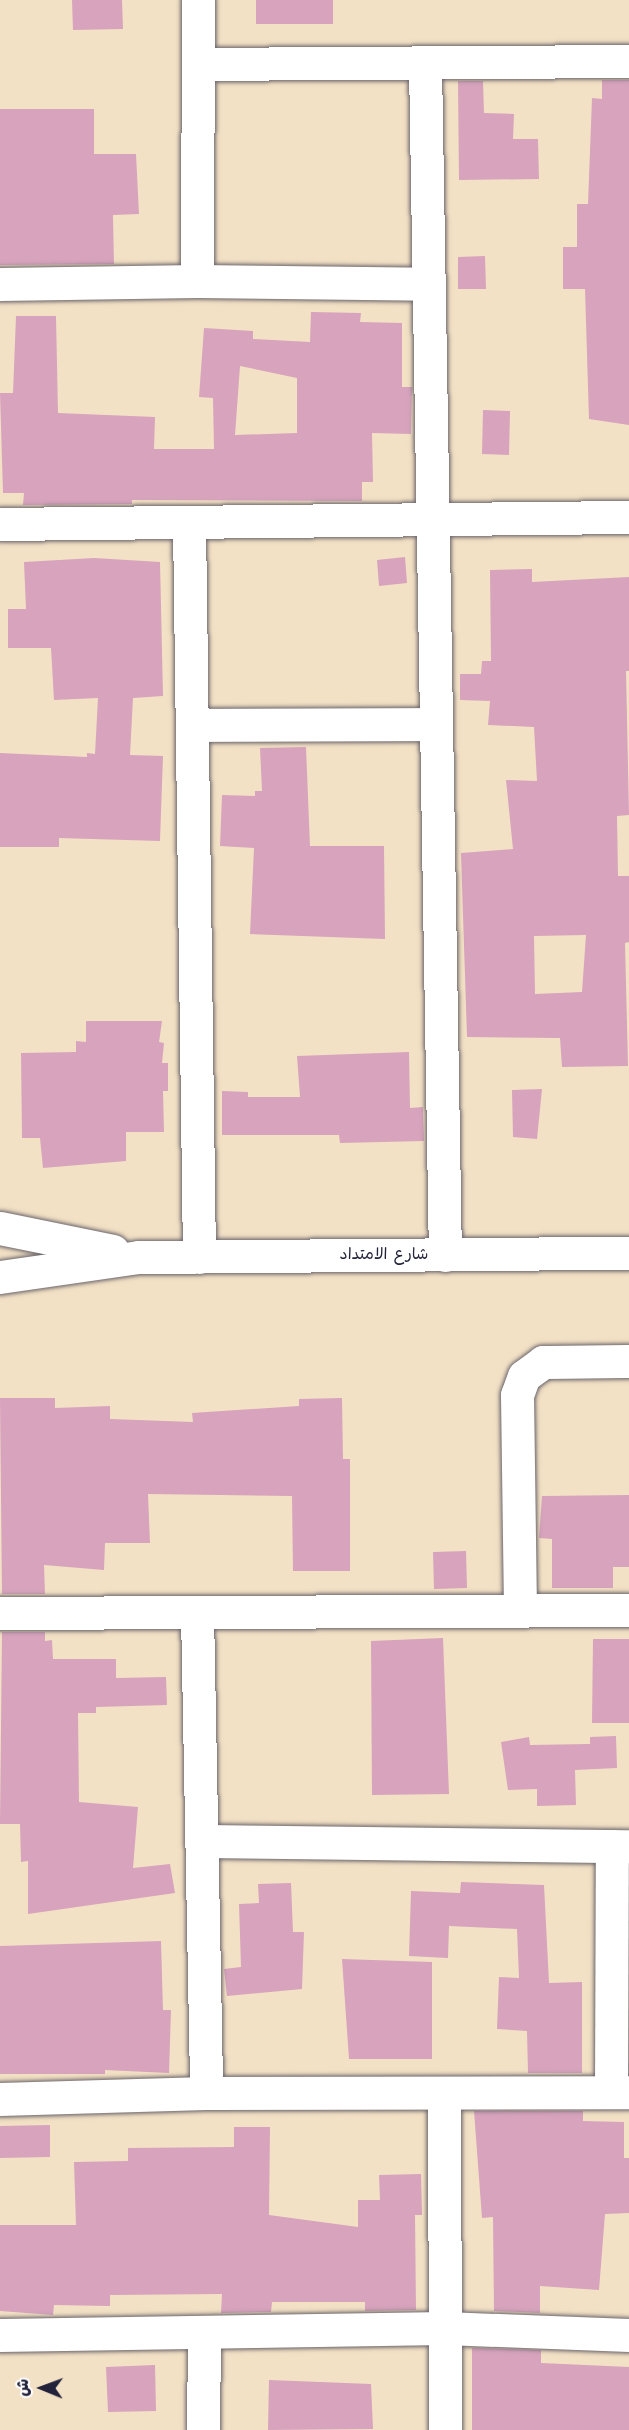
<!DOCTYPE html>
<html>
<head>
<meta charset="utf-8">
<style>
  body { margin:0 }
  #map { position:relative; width:629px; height:2430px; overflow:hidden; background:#f3e1c5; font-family:Kalam,"Playpen Sans Arabic",sans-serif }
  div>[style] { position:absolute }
  .building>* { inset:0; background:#d7a3bd }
  .roads { filter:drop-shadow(0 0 2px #6b656b) drop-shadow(0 0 2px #6b656b) }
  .minor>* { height:33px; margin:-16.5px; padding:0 16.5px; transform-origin:16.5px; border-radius:16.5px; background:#fff }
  span { translate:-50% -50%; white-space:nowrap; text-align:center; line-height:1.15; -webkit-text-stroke:6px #fff; paint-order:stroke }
  .street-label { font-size:16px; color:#22223b }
  .north { position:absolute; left:12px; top:2358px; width:60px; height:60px; -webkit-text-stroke:4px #fff; paint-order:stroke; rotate:271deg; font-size:16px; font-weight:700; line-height:24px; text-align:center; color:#22223b }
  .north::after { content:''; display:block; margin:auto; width:21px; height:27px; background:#22223b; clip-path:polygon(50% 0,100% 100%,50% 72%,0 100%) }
</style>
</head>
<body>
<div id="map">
  <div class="building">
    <i style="clip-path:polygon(72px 0,122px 0,123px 29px,73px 30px)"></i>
    <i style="clip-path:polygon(256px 0,333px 0,333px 24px,256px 24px)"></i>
    <i style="clip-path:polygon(602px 80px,629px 80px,629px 425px,589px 419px,585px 289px,563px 289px,563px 247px,577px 247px,577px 204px,588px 204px,592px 98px,602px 99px)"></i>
    <i style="clip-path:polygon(458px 81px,483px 81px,484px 113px,514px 114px,513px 139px,538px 139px,539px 179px,459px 180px)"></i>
    <i style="clip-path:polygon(0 109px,94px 109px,94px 154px,136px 154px,139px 214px,113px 215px,114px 264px,0 265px)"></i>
    <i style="clip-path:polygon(485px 256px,486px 289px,458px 289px,458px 257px)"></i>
    <i style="clip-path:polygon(evenodd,311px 312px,361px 313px,360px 322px,402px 323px,402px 387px,412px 387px,411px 434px,372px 433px,373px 482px,362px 482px,362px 501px,132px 500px,132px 504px,23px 505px,24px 493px,3px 493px,0 393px,13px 393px,16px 316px,56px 316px,58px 413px,155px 417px,154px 449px,214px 449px,213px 398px,199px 397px,204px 328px,253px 331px,253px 339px,310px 342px,311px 312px,240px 366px,297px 378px,297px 433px,235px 435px,240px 366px)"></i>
    <i style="clip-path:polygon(483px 410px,510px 411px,509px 455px,482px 454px)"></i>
    <i style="clip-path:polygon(405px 557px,407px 583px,379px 586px,377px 560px)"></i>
    <i style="clip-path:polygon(94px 558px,160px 562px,163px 696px,133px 698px,130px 755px,163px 756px,160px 841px,59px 838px,59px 847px,0 847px,0 753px,87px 757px,87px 753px,95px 754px,98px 698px,54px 700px,51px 648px,8px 648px,8px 609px,26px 609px,24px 562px)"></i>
    <i style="clip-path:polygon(evenodd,532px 569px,532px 582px,629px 577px,629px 671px,626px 671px,629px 815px,617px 816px,618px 876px,629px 876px,629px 942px,625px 943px,628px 1066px,562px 1067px,560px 1038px,467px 1037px,461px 853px,513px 849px,506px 780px,537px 781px,534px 727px,488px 725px,490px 701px,460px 700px,460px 674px,481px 674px,482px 661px,491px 661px,490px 570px,532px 569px,586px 935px,582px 992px,535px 994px,534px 936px,586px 935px)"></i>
    <i style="clip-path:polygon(306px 747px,310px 846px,384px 846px,385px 939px,250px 934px,254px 848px,220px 846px,222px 795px,255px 796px,255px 791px,262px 791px,260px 748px)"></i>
    <i style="clip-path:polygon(86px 1021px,162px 1021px,159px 1042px,164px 1043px,162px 1063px,168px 1063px,168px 1091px,163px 1091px,164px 1132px,126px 1132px,126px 1161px,43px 1168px,40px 1138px,22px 1138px,21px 1053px,76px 1052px,76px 1041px,86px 1042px)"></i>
    <i style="clip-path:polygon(409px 1052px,410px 1108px,423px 1107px,424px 1141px,340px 1143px,339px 1135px,222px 1135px,222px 1091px,248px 1092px,248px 1097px,300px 1097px,297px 1056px)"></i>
    <i style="clip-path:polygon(542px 1089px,537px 1139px,513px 1137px,512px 1090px)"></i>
    <i style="clip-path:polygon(0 1398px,55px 1398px,55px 1408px,110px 1406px,110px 1419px,193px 1422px,192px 1413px,299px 1406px,299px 1399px,342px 1398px,343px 1459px,350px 1459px,350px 1571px,293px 1571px,292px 1496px,148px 1494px,150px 1543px,105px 1543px,104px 1570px,44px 1565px,45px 1594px,2px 1594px)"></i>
    <i style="clip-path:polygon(629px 1495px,629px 1567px,613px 1567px,613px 1588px,552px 1588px,552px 1539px,539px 1538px,542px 1496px)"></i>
    <i style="clip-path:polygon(466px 1551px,467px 1588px,434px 1589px,433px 1552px)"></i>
    <i style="clip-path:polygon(2px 1632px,45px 1632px,45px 1641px,52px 1640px,53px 1659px,116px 1659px,116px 1678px,166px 1677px,167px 1705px,96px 1707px,96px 1713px,78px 1713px,79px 1802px,138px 1807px,133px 1868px,170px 1864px,175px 1893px,28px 1914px,28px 1861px,21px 1862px,20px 1824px,0 1824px)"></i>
    <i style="clip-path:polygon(443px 1638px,449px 1794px,372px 1795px,371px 1641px)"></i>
    <i style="clip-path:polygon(593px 1639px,629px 1639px,629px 1723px,592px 1723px)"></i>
    <i style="clip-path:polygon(616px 1736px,617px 1768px,575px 1770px,576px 1805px,537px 1806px,537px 1789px,508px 1790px,501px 1742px,529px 1737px,530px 1745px,590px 1744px,590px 1737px)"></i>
    <i style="clip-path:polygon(461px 1882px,544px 1885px,549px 1983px,582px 1982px,582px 2073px,528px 2073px,527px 2031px,497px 2029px,499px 1977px,519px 1978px,517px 1929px,449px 1926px,448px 1958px,409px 1956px,411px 1891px,460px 1893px)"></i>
    <i style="clip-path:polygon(291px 1883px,293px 1932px,304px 1932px,302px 1989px,227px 1996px,224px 1969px,241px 1967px,239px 1904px,259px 1903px,258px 1884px)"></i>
    <i style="clip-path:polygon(161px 1941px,163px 2010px,171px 2010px,169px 2073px,105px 2070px,105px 2074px,0 2074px,0 1946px)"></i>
    <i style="clip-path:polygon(342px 1959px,432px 1962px,432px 2059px,349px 2059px)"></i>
    <i style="clip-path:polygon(474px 2111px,583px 2111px,583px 2121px,624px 2122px,624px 2158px,629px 2158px,629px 2213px,605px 2214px,599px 2290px,540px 2286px,540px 2313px,494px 2311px,493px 2217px,482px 2218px)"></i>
    <i style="clip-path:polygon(50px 2125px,50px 2157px,0 2158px,0 2126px)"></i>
    <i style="clip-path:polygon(234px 2127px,270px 2127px,269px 2215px,358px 2227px,358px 2200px,380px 2200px,379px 2175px,421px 2174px,422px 2215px,415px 2215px,416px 2310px,365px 2311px,365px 2302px,272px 2302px,271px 2312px,221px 2313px,222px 2294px,110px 2295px,110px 2306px,54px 2305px,53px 2315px,0 2311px,0 2225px,76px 2225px,74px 2162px,128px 2161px,128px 2148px,234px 2147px)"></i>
    <i style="clip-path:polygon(472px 2348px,541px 2350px,541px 2363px,629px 2367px,629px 2430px,472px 2430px)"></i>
    <i style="clip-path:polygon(155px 2365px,156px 2411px,108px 2412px,106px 2367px)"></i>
    <i style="clip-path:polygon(269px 2380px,371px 2384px,373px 2429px,268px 2430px)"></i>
  </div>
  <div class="roads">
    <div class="minor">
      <i style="left:198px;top:64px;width:431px;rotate:-0.4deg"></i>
      <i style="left:425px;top:64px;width:1191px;rotate:89.04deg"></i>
      <i style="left:197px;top:281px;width:281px;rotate:-89.8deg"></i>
      <i style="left:0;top:284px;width:197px;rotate:-0.9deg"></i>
      <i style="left:197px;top:281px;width:230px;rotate:0.7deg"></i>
      <i style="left:189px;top:522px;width:735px;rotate:89.22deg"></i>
      <i style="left:0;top:524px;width:629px;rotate:-0.64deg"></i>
      <i style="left:192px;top:725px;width:244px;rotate:-0.2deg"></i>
      <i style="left:0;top:1228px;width:115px;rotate:11.5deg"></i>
      <i style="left:0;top:1277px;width:140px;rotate:-8.2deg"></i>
      <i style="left:139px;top:1257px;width:490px;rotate:-0.5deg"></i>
      <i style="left:520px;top:1610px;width:215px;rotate:-90.8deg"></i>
      <i style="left:517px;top:1395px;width:20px;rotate:-70deg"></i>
      <i style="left:524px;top:1376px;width:24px;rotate:-36deg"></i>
      <i style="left:543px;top:1362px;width:86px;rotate:-0.7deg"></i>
      <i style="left:197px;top:1612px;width:481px;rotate:88.9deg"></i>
      <i style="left:0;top:1613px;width:629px;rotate:-0.27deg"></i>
      <i style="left:201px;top:1841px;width:428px;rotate:0.7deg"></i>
      <i style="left:611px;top:2092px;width:246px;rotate:-89.8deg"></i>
      <i style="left:444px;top:2094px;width:336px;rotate:89.8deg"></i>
      <i style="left:0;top:2099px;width:206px;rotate:-1.7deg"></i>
      <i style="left:206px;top:2093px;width:423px;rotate:-0.1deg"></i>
      <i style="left:0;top:2335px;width:445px;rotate:-0.9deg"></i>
      <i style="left:445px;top:2328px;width:184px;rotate:2.2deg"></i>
      <i style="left:203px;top:2430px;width:97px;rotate:-89.4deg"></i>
    </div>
  </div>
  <div class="street-label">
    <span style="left:384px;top:1255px">شارع الامتداد</span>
  </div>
  <div class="north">ش</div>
</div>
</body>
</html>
